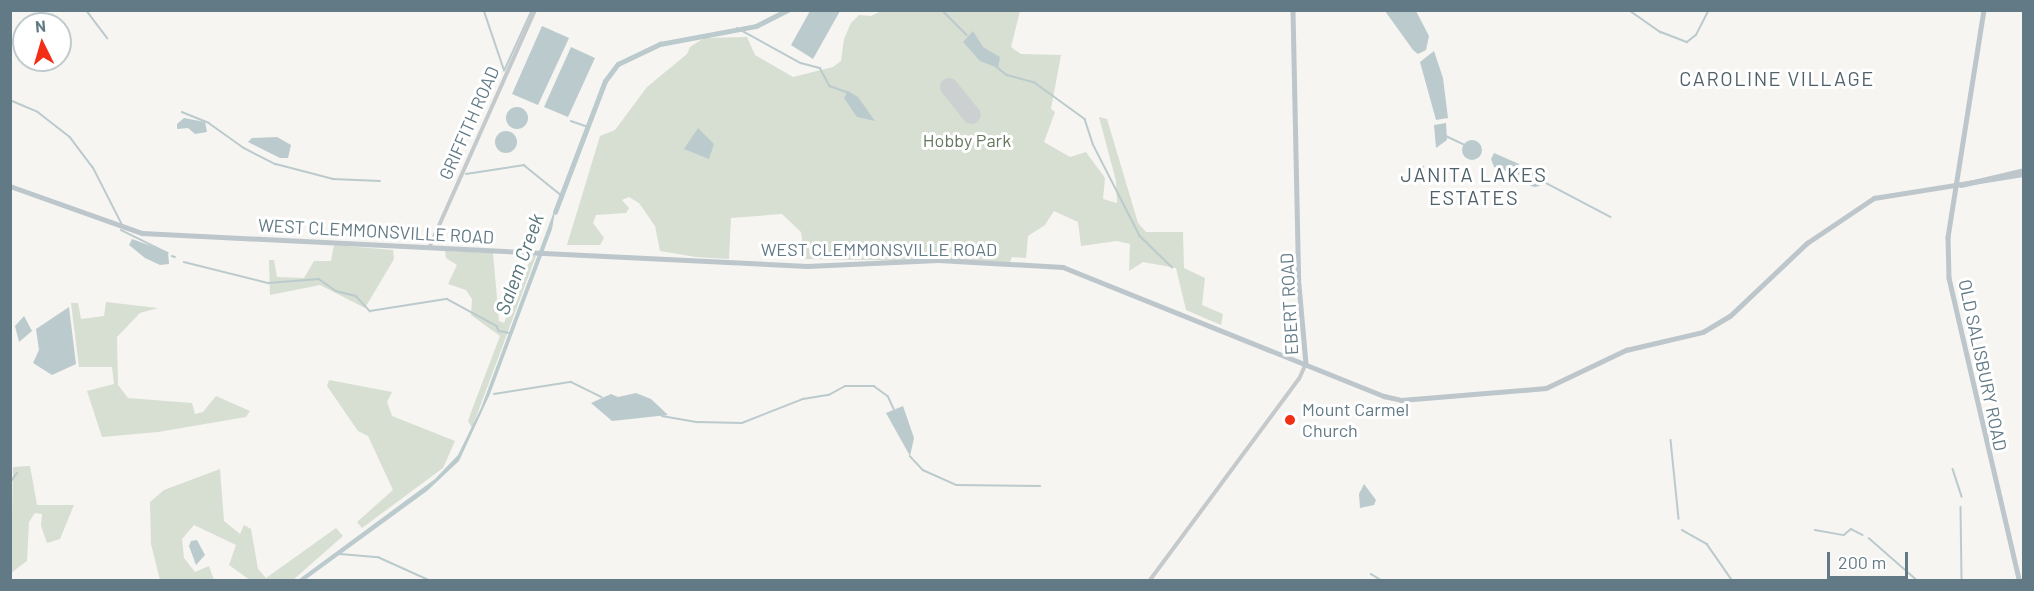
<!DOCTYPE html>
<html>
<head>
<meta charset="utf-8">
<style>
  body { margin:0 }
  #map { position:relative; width:2034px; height:591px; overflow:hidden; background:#f6f5f1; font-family:Barlow,sans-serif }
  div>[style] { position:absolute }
  .green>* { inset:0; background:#d7ded2 }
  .water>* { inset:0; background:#bbcacd }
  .round { border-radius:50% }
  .stream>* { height:1.5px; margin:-0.75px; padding:0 0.75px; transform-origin:0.75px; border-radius:0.75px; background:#bbcacd }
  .river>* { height:4.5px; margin:-2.25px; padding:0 2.25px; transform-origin:2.25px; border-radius:2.25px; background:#bbcacd }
  .runway>* { height:18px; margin:-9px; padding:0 9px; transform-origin:9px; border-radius:9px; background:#ccd0d0 }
  .tertiary>* { height:4px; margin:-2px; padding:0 2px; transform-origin:2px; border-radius:2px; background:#c4c9cb }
  .secondary>* { height:4.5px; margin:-2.25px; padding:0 2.25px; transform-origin:2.25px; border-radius:2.25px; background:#bcc6cb }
  .dots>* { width:16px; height:16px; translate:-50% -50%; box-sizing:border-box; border:3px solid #fff; border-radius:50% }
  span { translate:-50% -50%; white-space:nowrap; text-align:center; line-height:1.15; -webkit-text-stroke:6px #fff; paint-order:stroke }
  .street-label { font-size:18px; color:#627a85 }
  .park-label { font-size:18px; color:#66775d }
  .poi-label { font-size:18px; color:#627a85 }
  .left { translate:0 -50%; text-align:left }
  .neighbourhood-label { font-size:20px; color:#506169; letter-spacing:1.5px }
  .water-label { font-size:20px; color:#58767b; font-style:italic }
  .frame { position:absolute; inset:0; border:12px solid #627a85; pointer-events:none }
  .north { position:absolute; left:12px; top:12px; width:60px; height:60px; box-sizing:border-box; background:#fff; border:2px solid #c0cace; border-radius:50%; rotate:355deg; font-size:16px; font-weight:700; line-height:24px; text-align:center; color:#627a85 }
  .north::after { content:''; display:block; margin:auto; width:21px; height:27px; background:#f22e15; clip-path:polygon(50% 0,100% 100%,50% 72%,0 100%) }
  .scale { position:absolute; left:1827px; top:552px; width:81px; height:27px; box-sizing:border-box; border:3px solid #627a85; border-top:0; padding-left:8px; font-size:18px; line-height:21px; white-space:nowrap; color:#627a85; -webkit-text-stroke:4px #fff; paint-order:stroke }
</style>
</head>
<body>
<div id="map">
  <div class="green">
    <i style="clip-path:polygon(883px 10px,1020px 11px,1011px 47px,1021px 54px,1061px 55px,1051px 109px,1055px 112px,1044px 142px,1070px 157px,1086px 152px,1105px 178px,1103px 199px,1117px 203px,1116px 181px,1099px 117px,1107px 119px,1138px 223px,1146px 232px,1183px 232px,1184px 268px,1205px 278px,1202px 305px,1223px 314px,1221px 325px,1186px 310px,1176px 268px,1143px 262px,1129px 271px,1130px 244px,1117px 241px,1081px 246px,1078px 222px,1054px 211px,1045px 225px,1028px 236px,1026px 258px,1012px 257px,1010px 262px,805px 259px,801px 232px,782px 214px,731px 218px,729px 259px,696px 257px,660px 251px,655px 226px,639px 203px,629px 197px,622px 200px,629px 208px,626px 213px,596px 215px,593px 223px,604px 238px,600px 245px,567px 245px,600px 136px,615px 130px,647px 87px,687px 54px,690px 47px,704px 38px,747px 37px,755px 55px,793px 77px,833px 67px,841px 61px,844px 39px,851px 23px,859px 15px,871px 16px)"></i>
    <i style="clip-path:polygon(334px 245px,393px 250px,394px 259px,365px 308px,320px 285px,270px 295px,269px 260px,274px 260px,277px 277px,304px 278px,314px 261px,331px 261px)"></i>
    <i style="clip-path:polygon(445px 251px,493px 253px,499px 321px,504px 323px,530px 260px,527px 255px,536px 256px,472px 428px,468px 421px,473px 407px,500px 336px,471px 315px,472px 299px,466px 290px,448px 284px,457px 265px,446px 258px)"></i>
    <i style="clip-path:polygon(106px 302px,158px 308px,140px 313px,117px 337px,118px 385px,128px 398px,192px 403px,195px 414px,203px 412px,216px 396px,250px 411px,246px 417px,158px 432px,102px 437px,87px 391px,114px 384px,112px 367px,79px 367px,71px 303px,78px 303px,81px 319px,104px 316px)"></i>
    <i style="clip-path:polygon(329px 380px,392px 392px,387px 402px,392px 416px,455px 441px,443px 468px,362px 528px,357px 522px,393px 490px,368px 436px,358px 431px,327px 386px)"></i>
    <i style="clip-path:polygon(30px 466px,37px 505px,74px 505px,60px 539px,47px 543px,41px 526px,42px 514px,35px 513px,29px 522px,27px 561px,11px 573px,13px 467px)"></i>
    <i style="clip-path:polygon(220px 469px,224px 521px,240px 534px,244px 525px,251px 529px,258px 569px,266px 578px,336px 528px,343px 536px,293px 580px,250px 580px,229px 565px,236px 545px,194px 525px,182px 539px,184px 558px,195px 572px,209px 566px,214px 580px,160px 580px,151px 544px,150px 502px,164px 490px)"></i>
  </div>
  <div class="water">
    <i style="clip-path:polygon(810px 11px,840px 11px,813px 59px,791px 45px)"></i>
    <i style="clip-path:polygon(1385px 11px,1416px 11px,1429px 36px,1426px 50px,1418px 54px,1413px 50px)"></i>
    <i style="clip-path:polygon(542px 26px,569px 38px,538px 105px,512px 94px)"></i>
    <i style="clip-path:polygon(973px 31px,983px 47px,1000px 57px,998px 68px,980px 61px,963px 42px)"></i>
    <i style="clip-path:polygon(571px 47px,595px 58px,568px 117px,544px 107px)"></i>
    <i style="clip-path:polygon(1434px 51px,1443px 78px,1448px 118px,1436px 120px,1420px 62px)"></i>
    <i style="clip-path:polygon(848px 91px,858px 97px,875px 121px,857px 117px,844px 98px)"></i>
    <i class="round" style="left:506px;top:107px;width:22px;height:22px"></i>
    <i style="clip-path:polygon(184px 118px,205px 122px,207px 132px,195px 134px,188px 128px,177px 129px,177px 124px)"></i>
    <i style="clip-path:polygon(1446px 123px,1447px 140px,1436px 148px,1434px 125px)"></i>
    <i style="clip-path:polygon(698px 128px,714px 144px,709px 159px,684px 149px)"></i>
    <i class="round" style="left:495px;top:131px;width:22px;height:22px"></i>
    <i style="clip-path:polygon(277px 137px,291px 145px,288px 158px,280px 158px,248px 142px,252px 138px)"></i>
    <i class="round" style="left:1462px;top:140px;width:20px;height:20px"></i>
    <i style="clip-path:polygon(1494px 153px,1519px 164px,1520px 175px,1494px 167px,1491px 159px)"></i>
    <i class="round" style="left:1526px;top:169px;width:18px;height:18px"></i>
    <i style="clip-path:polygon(556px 206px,552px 229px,490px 394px,459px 461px,427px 491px,305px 580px,298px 580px,435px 479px,458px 455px,481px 408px)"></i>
    <i style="clip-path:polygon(132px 239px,168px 252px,169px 264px,160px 265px,145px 258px,129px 245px)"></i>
    <i style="clip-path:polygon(69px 307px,76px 364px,52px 375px,33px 363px,39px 350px,36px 329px)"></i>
    <i style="clip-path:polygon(24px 316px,32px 331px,19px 342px,15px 326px)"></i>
    <i style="clip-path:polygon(636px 393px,651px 399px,668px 415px,612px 421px,591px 403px,611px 394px,618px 397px)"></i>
    <i style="clip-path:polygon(903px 406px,914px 438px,910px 456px,886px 413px)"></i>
    <i style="clip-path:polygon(1364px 484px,1376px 500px,1374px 505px,1360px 508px,1359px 494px)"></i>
    <i style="clip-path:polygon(197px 540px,205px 555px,196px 565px,189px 546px,191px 541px)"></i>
  </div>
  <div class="stream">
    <i style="left:484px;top:10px;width:62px;rotate:71.3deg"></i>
    <i style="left:942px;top:10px;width:35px;rotate:45deg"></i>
    <i style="left:1629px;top:10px;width:39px;rotate:35deg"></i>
    <i style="left:1661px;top:32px;width:28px;rotate:21deg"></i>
    <i style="left:1687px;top:42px;width:11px;rotate:-38deg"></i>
    <i style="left:1696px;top:35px;width:28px;rotate:-63deg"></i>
    <i style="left:87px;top:11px;width:34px;rotate:53deg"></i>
    <i style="left:737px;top:28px;width:73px;rotate:28.7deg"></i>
    <i style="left:801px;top:63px;width:20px;rotate:15deg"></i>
    <i style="left:820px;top:68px;width:21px;rotate:61deg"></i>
    <i style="left:830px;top:86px;width:20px;rotate:20deg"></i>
    <i style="left:997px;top:67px;width:13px;rotate:39deg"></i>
    <i style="left:1007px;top:75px;width:28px;rotate:15deg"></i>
    <i style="left:1034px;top:82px;width:63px;rotate:36deg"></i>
    <i style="left:1085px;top:119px;width:26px;rotate:72deg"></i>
    <i style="left:1093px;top:144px;width:103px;rotate:62.9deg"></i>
    <i style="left:1140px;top:236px;width:45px;rotate:44.1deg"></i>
    <i style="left:504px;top:71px;width:67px;rotate:-65.3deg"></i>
    <i style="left:10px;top:100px;width:30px;rotate:23deg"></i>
    <i style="left:38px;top:112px;width:41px;rotate:38deg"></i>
    <i style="left:70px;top:137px;width:38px;rotate:53deg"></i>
    <i style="left:93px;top:167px;width:64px;rotate:63deg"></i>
    <i style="left:182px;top:112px;width:29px;rotate:22deg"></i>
    <i style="left:209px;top:123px;width:43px;rotate:35.5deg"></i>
    <i style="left:244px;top:148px;width:36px;rotate:27deg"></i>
    <i style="left:276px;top:164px;width:59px;rotate:14.7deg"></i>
    <i style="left:333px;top:179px;width:47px;rotate:2.4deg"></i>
    <i style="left:571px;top:121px;width:18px;rotate:19deg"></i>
    <i style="left:1446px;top:136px;width:21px;rotate:25deg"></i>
    <i style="left:466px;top:174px;width:59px;rotate:-8.8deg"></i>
    <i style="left:524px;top:165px;width:48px;rotate:39deg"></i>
    <i style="left:1407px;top:182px;width:22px;rotate:-43deg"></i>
    <i style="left:1546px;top:183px;width:73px;rotate:27.6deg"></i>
    <i style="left:121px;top:230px;width:52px;rotate:26.1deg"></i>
    <i style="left:172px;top:256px;width:3px;rotate:18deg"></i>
    <i style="left:184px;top:262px;width:87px;rotate:14deg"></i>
    <i style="left:268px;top:283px;width:51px;rotate:-4.5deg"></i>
    <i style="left:319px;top:279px;width:21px;rotate:35deg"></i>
    <i style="left:336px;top:291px;width:21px;rotate:14deg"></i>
    <i style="left:356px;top:296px;width:21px;rotate:47deg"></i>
    <i style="left:370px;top:311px;width:78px;rotate:-8.9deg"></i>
    <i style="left:447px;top:299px;width:57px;rotate:28.4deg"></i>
    <i style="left:497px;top:326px;width:5px;rotate:68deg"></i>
    <i style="left:499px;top:331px;width:11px;rotate:10deg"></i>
    <i style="left:494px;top:394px;width:78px;rotate:-8.9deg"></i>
    <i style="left:571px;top:382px;width:34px;rotate:26deg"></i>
    <i style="left:662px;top:416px;width:36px;rotate:10deg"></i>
    <i style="left:697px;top:422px;width:45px;rotate:1.3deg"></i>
    <i style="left:742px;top:423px;width:66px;rotate:-21.5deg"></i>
    <i style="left:803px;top:399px;width:26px;rotate:-9deg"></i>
    <i style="left:829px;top:395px;width:18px;rotate:-29deg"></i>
    <i style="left:845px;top:386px;width:29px"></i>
    <i style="left:874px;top:386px;width:17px;rotate:36deg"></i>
    <i style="left:888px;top:396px;width:14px;rotate:65deg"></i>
    <i style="left:1671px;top:440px;width:79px;rotate:84.2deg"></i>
    <i style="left:910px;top:456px;width:19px;rotate:47deg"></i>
    <i style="left:923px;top:470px;width:36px;rotate:24deg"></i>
    <i style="left:956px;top:485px;width:84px;rotate:0.7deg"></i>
    <i style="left:1953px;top:469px;width:29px;rotate:72deg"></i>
    <i style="left:10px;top:483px;width:12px;rotate:-55deg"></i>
    <i style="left:1961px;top:507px;width:73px;rotate:89.2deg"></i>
    <i style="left:1682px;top:530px;width:29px;rotate:29deg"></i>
    <i style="left:1707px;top:544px;width:44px;rotate:55.2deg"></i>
    <i style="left:1815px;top:530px;width:29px;rotate:10deg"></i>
    <i style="left:1844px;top:535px;width:9px;rotate:-41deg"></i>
    <i style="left:1851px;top:529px;width:13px;rotate:27deg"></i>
    <i style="left:1869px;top:538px;width:64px;rotate:41.2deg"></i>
    <i style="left:340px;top:554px;width:38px;rotate:5deg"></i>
    <i style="left:378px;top:557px;width:56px;rotate:24.3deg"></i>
    <i style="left:1371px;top:574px;width:12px;rotate:31deg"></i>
  </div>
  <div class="river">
    <i style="left:555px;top:212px;width:140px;rotate:-69.1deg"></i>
    <i style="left:605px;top:81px;width:21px;rotate:-53deg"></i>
    <i style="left:618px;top:64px;width:47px;rotate:-25.5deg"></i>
    <i style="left:660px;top:44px;width:98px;rotate:-10.6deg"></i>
    <i style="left:756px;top:26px;width:36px;rotate:-27deg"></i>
  </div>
  <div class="runway">
    <i style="left:949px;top:87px;width:36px;rotate:51deg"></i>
  </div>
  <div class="tertiary">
    <i style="left:429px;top:248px;width:261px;rotate:-66deg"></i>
    <i style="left:1150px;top:580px;width:250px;rotate:-53.5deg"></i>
    <i style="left:1299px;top:379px;width:17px;rotate:-66deg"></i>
  </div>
  <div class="secondary">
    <i style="left:1293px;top:10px;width:275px;rotate:88.8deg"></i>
    <i style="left:1299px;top:285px;width:78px;rotate:84.9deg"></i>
    <i style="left:1984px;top:10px;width:230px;rotate:99deg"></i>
    <i style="left:1948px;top:237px;width:41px;rotate:88.6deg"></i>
    <i style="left:1949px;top:278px;width:310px;rotate:76.9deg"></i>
    <i style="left:1961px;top:185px;width:65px;rotate:-13.4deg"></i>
    <i style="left:10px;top:186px;width:140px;rotate:19.6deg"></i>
    <i style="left:142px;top:233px;width:666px;rotate:2.84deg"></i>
    <i style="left:807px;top:266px;width:131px;rotate:-2.6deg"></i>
    <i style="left:938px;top:260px;width:125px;rotate:3.2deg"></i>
    <i style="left:1063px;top:267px;width:346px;rotate:21.9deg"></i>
    <i style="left:1384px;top:396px;width:17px;rotate:13deg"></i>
    <i style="left:1401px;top:400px;width:145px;rotate:-4.7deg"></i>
    <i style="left:1546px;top:388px;width:89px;rotate:-25.4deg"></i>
    <i style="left:1626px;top:350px;width:79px;rotate:-13.2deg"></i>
    <i style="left:1703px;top:332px;width:31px;rotate:-31deg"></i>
    <i style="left:1730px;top:316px;width:106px;rotate:-43.5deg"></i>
    <i style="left:1807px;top:243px;width:81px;rotate:-33.9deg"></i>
    <i style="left:1874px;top:198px;width:152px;rotate:-9.1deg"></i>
  </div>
  <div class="dots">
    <i style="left:1290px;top:420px;background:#f22e15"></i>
  </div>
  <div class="street-label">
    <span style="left:469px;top:123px;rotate:-66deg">GRIFFITH ROAD</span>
    <span style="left:376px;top:231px;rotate:3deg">WEST CLEMMONSVILLE ROAD</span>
    <span style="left:879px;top:249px">WEST CLEMMONSVILLE ROAD</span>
    <span style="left:1289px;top:304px;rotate:-93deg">EBERT ROAD</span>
    <span style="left:1983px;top:365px;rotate:78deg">OLD SALISBURY ROAD</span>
  </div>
  <div class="park-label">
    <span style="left:967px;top:140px">Hobby Park</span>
  </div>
  <div class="poi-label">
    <span class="left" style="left:1302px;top:420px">Mount Carmel<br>Church</span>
  </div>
  <div class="neighbourhood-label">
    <span style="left:1777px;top:78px">CAROLINE VILLAGE</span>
    <span style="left:1474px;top:186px">JANITA LAKES<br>ESTATES</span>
  </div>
  <div class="water-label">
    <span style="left:519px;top:264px;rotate:-70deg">Salem Creek</span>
  </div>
  <div class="frame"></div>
  <div class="north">N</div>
  <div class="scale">200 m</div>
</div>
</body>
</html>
